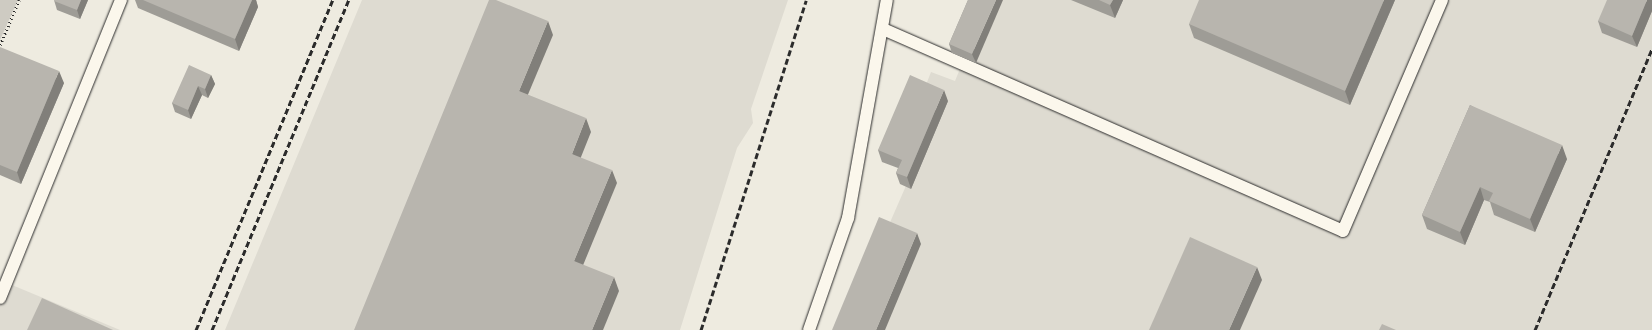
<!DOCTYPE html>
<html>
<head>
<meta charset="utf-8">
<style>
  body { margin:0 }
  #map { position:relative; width:1652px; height:330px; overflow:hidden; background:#eeebe0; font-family:"Shantell Sans",sans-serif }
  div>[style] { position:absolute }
  .built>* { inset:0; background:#dedbd1 }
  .green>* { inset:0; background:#cecbc2 }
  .path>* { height:2.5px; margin-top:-1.25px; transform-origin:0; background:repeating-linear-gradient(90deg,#2b2b2b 0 1px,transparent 0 4px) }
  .roads { filter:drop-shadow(0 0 1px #2b2b2b) drop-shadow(0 0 1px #2b2b2b) }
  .lane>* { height:12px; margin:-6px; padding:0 6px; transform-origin:6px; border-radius:6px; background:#fbf7ec }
  .rail>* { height:3px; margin-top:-1.5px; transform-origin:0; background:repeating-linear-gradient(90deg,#2b2b2b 0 6px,transparent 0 9px) }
  .wall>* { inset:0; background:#9e9c96 }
  .shaded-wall>* { inset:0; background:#817f7a }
  .building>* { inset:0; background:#b8b5ae }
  span { translate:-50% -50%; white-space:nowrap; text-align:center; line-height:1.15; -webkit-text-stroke:4px #fbf7ec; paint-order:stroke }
</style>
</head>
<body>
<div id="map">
  <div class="built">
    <i style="clip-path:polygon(362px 0,788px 0,751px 109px,753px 123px,737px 148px,680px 330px,225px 330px)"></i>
    <i style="clip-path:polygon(988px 0,1652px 0,1652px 330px,843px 330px,919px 156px,901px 149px,931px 72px,955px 81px)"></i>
    <i style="clip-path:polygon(0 280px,120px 330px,0 330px)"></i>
  </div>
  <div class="green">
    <i style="clip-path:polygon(0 0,18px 0,0 40px)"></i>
  </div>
  <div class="path">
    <i style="left:0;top:45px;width:49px;rotate:-67.1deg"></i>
  </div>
  <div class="roads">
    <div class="lane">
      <i style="left:883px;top:29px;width:502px;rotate:23.71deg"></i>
      <i style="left:1343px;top:231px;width:251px;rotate:-66.8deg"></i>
      <i style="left:0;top:298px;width:322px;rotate:-67.9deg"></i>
      <i style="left:809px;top:330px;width:119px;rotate:-70.8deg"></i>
      <i style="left:848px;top:218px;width:221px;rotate:-79.9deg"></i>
    </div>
  </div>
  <div class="rail">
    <i style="left:196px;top:330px;width:357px;rotate:-67.5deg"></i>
    <i style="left:212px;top:330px;width:357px;rotate:-67.5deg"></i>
    <i style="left:701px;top:330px;width:346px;rotate:-72.3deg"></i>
    <i style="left:1535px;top:330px;width:304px;rotate:-67.4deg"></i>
  </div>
  <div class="wall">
    <i style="clip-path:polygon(54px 0,88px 0,80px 19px,57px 10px)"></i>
    <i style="clip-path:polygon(135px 0,256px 0,258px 7px,239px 51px,138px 8px)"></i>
    <i style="clip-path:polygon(968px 0,976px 63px,952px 53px,949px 44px)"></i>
    <i style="clip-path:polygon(1071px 0,1123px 0,1115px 18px)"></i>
    <i style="clip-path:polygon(1395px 0,1350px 105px,1194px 38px,1189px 24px)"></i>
    <i style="clip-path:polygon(1652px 0,1652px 11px,1637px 47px,1602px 33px,1598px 21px)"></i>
    <i style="clip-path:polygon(0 48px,64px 83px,21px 184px,0 175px)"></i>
    <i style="clip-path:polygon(211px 75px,215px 84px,208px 98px,202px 95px,191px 119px,175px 112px,172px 103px)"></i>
    <i style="clip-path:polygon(948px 101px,911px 189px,900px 184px,896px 173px,898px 168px,882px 162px,878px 150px)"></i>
    <i style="clip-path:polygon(1470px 105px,1567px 159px,1535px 232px,1494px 215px,1490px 202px,1484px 200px,1465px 245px,1427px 229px,1422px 215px)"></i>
  </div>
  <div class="shaded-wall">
    <i style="clip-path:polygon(81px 0,88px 0,80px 19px,77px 10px)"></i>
    <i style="clip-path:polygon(252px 0,256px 0,258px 7px,239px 51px,235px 39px)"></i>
    <i style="clip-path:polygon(996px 0,1003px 0,976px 63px,972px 54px)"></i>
    <i style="clip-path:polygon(1113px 0,1123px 0,1115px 18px,1110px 5px)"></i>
    <i style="clip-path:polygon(1384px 0,1395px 0,1350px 105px,1345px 91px)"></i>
    <i style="clip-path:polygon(1647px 0,1652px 0,1652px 11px,1637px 47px,1632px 36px)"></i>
    <i style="clip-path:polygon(548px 21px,553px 35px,524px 104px,519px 91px)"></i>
    <i style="clip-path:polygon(59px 71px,64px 83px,21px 184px,17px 172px)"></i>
    <i style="clip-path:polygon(211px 75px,215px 84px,208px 98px,205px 89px)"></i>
    <i style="clip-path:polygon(198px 86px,202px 95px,191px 119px,188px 110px)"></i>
    <i style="clip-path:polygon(944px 90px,948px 101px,911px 189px,907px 177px)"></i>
    <i style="clip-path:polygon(586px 118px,591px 132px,577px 167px,572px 154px)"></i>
    <i style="clip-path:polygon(1562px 145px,1567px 159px,1535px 232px,1530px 219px)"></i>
    <i style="clip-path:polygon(612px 170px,617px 183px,579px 275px,574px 261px)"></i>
    <i style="clip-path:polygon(1480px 187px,1484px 200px,1465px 245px,1460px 232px)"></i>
    <i style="clip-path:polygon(917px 233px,921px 244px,885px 330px,876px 330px)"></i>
    <i style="clip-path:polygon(1257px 267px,1262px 280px,1240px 330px,1229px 330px)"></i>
    <i style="clip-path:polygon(614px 277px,619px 291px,603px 330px,592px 330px)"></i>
  </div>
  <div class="building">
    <i style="clip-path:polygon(54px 0,81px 0,77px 10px,54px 1px)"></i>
    <i style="clip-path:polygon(143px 0,252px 0,235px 39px)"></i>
    <i style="clip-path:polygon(489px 0,496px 0,548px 21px,519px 91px,586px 118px,572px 154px,612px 170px,574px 261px,614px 277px,592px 330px,354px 330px)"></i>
    <i style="clip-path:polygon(968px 0,996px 0,972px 54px,949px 44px)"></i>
    <i style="clip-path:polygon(1099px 0,1113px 0,1110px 5px)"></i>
    <i style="clip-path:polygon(1199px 0,1384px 0,1345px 91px,1189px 24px)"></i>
    <i style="clip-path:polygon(1607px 0,1647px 0,1632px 36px,1598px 21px)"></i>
    <i style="clip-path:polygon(0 47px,59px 71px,17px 172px,0 165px)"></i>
    <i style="clip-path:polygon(189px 65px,211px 75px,205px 89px,198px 86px,188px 110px,172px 103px)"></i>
    <i style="clip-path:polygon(910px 75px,944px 90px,907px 177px,896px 173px,902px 160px,878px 150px)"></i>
    <i style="clip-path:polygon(1470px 105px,1562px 145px,1530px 219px,1489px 201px,1493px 193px,1480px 187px,1460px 232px,1422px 215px)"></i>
    <i style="clip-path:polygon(879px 217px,917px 233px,876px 330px,832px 330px)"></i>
    <i style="clip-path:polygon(1190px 237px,1257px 267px,1229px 330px,1149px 330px)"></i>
    <i style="clip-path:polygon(42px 298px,113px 330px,27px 330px)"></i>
    <i style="clip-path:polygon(1382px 324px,1396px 330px,1379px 330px)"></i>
  </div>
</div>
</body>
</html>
